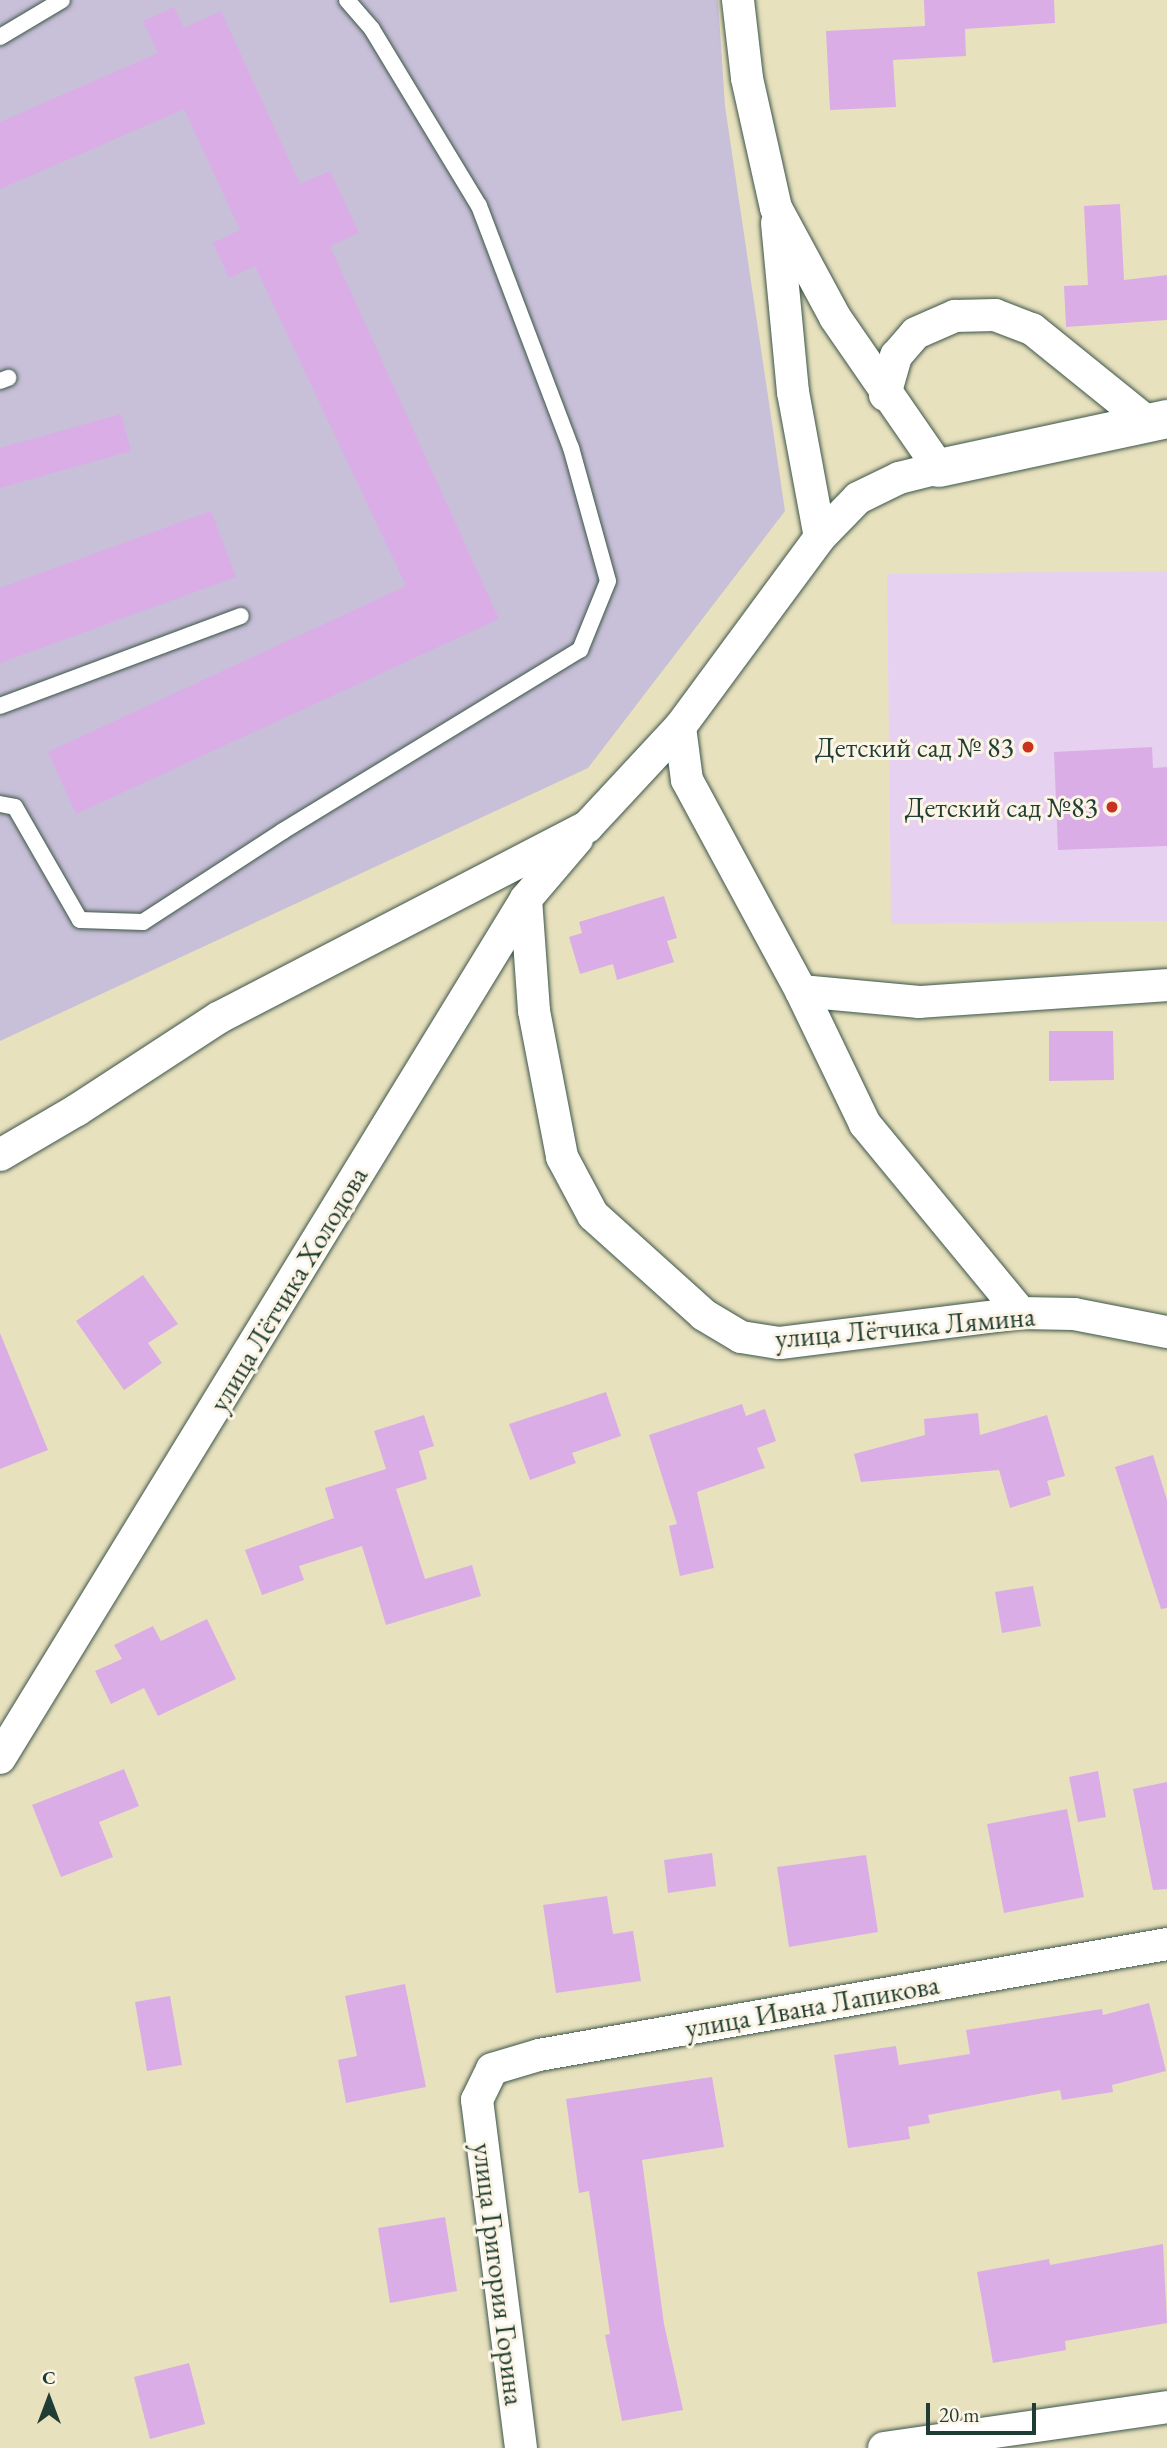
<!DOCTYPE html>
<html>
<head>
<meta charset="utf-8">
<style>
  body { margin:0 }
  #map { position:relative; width:1167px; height:2448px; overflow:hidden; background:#e8e1be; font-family:"EB Garamond",serif }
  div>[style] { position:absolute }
  .built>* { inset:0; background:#e6d2f0 }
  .industrial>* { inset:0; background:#c8bfd8 }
  .building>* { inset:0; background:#dbade7 }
  .roads { filter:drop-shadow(0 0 2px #3d5649) drop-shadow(0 0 2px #3d5649) }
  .service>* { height:16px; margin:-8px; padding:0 8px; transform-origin:8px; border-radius:8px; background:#fff }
  .minor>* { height:32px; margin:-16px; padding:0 16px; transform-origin:16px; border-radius:16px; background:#fff }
  .tertiary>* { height:38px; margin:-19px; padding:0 19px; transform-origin:19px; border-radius:19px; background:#fff }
  .dots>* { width:19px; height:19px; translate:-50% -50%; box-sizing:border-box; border:4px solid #fcf5e5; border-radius:50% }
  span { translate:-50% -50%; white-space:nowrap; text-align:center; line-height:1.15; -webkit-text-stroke:6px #fcf5e5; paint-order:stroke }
  .poi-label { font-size:28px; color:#1f3d34 }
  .right { translate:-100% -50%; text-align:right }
  .street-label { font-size:28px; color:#1f3d34 }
  .north { position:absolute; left:14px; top:2364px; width:70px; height:70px; -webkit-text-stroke:5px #fcf5e5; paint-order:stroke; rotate:0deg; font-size:19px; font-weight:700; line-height:28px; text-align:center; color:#1f3d34 }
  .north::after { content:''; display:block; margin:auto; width:24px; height:32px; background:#1f3d34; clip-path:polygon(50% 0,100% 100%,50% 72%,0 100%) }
  .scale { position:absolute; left:926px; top:2403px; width:110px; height:32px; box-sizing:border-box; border:4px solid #1f3d34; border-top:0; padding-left:9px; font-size:21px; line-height:24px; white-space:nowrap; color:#1f3d34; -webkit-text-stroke:5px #fcf5e5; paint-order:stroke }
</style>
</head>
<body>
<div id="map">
  <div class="built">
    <i style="clip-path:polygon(1167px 571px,1167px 921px,891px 924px,887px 574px)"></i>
  </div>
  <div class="industrial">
    <i style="clip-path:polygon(0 0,718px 0,725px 106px,785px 511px,588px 768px,0 1041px)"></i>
  </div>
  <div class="building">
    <i style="clip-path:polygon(924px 0,1054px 0,1055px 23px,965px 29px,966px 56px,893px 60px,896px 107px,830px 110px,826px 31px,925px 26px)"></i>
    <i style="clip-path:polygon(174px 7px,184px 28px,221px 11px,300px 184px,330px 171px,359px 233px,330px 246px,499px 619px,76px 814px,48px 752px,406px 586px,255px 266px,229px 278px,213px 243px,240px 230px,184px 109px,0 189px,0 122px,158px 53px,143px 21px)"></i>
    <i style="clip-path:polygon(1120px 204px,1124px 280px,1167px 275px,1167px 320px,1066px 327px,1064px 286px,1088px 285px,1084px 206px)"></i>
    <i style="clip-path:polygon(121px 414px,131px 451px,0 488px,0 448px)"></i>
    <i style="clip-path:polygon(211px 511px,236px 577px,0 663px,0 588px)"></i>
    <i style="clip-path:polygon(1152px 747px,1153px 768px,1167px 767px,1167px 846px,1058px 850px,1054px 752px)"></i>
    <i style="clip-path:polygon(664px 896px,677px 938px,667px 941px,674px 962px,617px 980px,613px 964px,580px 974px,569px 937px,582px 933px,579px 922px)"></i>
    <i style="clip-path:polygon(1049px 1031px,1113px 1031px,1114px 1080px,1049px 1081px)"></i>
    <i style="clip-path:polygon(143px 1275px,178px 1324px,148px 1343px,162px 1363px,124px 1390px,76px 1321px)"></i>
    <i style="clip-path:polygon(0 1333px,48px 1450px,0 1469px)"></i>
    <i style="clip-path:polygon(606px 1392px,621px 1436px,572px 1453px,576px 1463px,530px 1480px,509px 1424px)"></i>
    <i style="clip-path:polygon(742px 1404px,746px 1416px,765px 1409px,776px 1441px,757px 1448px,765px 1468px,697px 1492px,714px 1568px,680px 1576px,669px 1526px,677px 1524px,649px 1435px)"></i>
    <i style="clip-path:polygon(978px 1413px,980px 1435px,1047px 1415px,1065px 1476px,1047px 1481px,1051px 1495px,1010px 1508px,999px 1470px,861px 1482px,854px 1454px,925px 1435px,924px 1419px)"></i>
    <i style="clip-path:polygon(424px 1415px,434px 1446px,419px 1451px,427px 1479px,396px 1489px,425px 1579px,472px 1565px,481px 1596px,386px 1625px,362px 1546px,299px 1566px,304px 1580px,262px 1595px,245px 1550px,334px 1518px,325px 1488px,386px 1469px,374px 1431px)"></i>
    <i style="clip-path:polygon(1153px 1455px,1167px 1500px,1167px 1608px,1161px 1609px,1115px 1467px)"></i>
    <i style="clip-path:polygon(1033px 1586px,1041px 1626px,1002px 1633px,995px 1592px)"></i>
    <i style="clip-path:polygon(207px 1619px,236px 1679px,158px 1716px,144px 1688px,111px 1704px,95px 1671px,122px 1659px,114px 1645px,153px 1626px,161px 1641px)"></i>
    <i style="clip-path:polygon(124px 1769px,139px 1806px,99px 1822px,113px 1857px,61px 1877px,32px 1805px)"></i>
    <i style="clip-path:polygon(1098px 1771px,1106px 1817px,1078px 1822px,1069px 1777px)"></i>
    <i style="clip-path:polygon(1167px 1782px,1167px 1889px,1153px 1890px,1133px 1789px)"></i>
    <i style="clip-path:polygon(1067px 1809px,1084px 1897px,1004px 1913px,987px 1824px)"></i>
    <i style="clip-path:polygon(712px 1853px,716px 1886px,668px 1893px,664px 1860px)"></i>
    <i style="clip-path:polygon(866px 1855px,878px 1932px,789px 1947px,777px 1867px)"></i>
    <i style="clip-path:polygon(607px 1896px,613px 1934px,633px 1931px,641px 1981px,556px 1993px,543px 1905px)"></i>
    <i style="clip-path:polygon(405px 1984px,426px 2087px,346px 2103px,338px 2060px,357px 2056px,345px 1996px)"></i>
    <i style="clip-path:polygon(170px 1996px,182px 2065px,147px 2071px,135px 2002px)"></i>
    <i style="clip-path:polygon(1149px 2003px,1166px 2071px,1112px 2085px,1113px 2092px,1062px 2100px,1060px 2090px,928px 2115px,930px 2123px,908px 2127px,910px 2139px,848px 2148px,834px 2055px,896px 2046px,899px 2065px,970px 2054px,966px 2030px,1102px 2009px,1103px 2015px)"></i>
    <i style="clip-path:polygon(712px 2077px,724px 2147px,642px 2160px,664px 2324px,683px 2410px,622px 2421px,605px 2335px,610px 2334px,589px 2191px,579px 2193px,566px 2099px)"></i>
    <i style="clip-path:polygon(445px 2217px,457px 2291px,390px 2303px,378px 2228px)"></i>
    <i style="clip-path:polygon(1163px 2244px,1167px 2323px,1065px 2341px,1066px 2350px,993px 2363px,977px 2272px,1049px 2259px,1050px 2265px)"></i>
    <i style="clip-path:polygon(189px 2363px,205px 2424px,150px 2439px,134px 2377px)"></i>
  </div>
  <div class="roads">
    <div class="service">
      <i style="left:0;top:37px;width:72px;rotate:-30.8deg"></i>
      <i style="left:0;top:381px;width:9px;rotate:-21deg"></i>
      <i style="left:0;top:706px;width:257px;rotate:-20.5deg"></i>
      <i style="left:0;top:804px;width:15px;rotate:11deg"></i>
      <i style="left:15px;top:807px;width:130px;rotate:60.1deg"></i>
      <i style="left:80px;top:920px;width:63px;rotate:1.8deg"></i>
      <i style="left:143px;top:922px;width:167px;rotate:-33deg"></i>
      <i style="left:283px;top:831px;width:348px;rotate:-31.4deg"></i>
      <i style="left:580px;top:650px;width:74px;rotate:-67.9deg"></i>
      <i style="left:608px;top:581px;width:138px;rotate:-105.5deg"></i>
      <i style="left:571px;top:448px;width:259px;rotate:-110.8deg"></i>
      <i style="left:479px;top:206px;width:207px;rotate:-121.2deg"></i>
      <i style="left:372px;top:29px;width:38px;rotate:-131deg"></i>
    </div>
    <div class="minor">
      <i style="left:777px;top:223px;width:170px;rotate:84.6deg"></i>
      <i style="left:793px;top:392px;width:147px;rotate:79.5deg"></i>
      <i style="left:885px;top:395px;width:41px;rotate:-74.2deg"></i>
      <i style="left:896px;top:356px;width:30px;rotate:-49deg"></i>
      <i style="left:916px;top:333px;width:43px;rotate:-23.6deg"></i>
      <i style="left:955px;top:316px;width:40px;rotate:-1.4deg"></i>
      <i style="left:995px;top:315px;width:40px;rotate:21deg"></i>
      <i style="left:1032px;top:329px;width:146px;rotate:38.9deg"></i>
      <i style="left:680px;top:727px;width:53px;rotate:82.5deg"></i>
      <i style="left:687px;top:780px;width:240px;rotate:61.6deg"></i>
      <i style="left:801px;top:991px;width:148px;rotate:64.3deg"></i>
      <i style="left:865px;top:1124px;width:245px;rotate:50.5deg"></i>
      <i style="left:526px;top:899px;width:112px;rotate:85.9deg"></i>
      <i style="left:534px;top:1011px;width:149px;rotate:79.1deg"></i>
      <i style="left:562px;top:1157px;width:66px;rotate:61.9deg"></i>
      <i style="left:593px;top:1215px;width:149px;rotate:42deg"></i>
      <i style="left:704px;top:1315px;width:43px;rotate:30.7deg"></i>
      <i style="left:741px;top:1337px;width:39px;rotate:9deg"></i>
      <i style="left:780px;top:1343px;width:243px;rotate:-7.1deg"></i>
      <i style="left:1021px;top:1313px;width:53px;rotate:1.1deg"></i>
      <i style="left:1074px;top:1314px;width:95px;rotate:11deg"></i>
      <i style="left:801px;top:991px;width:119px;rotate:5.3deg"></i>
      <i style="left:919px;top:1002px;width:249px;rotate:-3.9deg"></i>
      <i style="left:0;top:1155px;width:89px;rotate:-30.3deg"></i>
      <i style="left:77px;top:1110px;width:168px;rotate:-33.1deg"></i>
      <i style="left:218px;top:1018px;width:416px;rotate:-27.4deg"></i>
      <i style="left:587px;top:827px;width:137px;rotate:-47.1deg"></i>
      <i style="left:680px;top:727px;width:236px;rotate:-53.6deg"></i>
      <i style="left:820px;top:537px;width:54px;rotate:-45.7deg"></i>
      <i style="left:858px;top:498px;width:46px;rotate:-26deg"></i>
      <i style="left:899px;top:478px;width:41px;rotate:-14deg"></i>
      <i style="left:939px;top:468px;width:183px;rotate:-124.6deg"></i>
      <i style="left:835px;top:317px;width:124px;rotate:-118.4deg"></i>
      <i style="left:776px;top:208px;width:133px;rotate:-102.6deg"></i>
      <i style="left:747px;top:78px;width:79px;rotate:-96.6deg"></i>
      <i style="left:0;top:1758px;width:1007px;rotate:-58.52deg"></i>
      <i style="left:526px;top:899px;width:79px;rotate:-49.6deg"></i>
      <i style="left:521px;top:2448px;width:351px;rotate:-97.2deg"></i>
      <i style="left:477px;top:2100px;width:34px;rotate:-64deg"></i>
      <i style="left:492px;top:2069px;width:49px;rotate:-16.6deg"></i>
      <i style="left:539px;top:2055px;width:638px;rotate:-10.02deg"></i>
      <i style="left:884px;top:2448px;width:286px;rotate:-8.2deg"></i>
    </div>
    <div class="tertiary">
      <i style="left:939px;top:468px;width:233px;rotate:-12.1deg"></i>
    </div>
  </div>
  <div class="dots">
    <i style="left:1028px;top:747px;background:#c8321e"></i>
    <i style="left:1112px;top:807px;background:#c8321e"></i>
  </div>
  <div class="poi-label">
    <span class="right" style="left:1014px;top:747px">Детский сад № 83</span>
    <span class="right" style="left:1098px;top:807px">Детский сад №83</span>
  </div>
  <div class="street-label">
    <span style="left:288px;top:1289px;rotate:-59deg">улица Лётчика Холодова</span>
    <span style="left:905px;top:1327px;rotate:-5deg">улица Лётчика Лямина</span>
    <span style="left:812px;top:2006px;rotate:-10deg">улица Ивана Лапикова</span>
    <span style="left:499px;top:2274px;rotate:83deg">улица Григория Горина</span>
  </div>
  <div class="north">С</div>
  <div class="scale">20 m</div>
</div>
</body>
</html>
